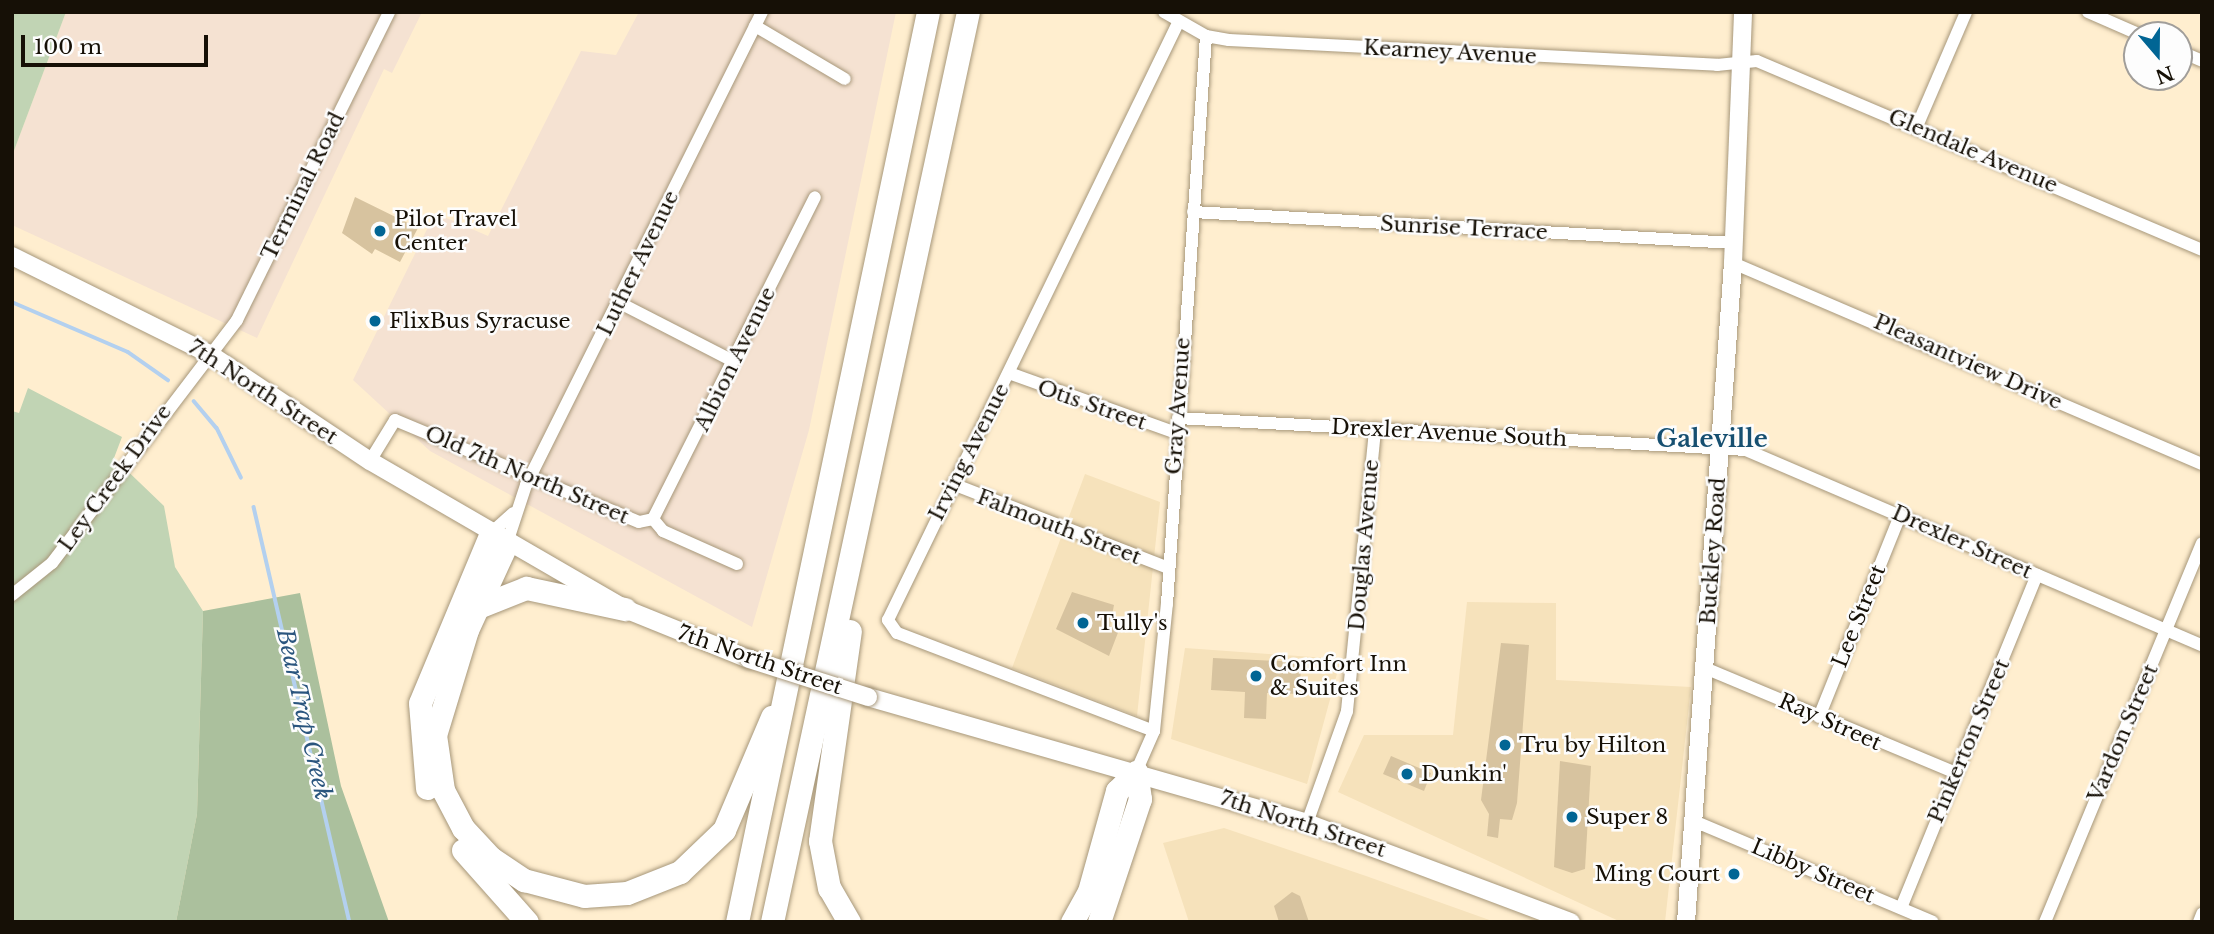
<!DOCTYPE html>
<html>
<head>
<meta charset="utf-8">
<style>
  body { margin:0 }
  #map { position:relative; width:2214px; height:934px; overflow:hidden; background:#ffeecf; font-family:"Libre Baskerville",serif }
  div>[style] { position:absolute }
  .built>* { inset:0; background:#f6e2bb }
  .industrial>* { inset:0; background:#f5e2d2 }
  .green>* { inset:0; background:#c1d4b4 }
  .forest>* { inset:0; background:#abc09d }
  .stream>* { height:3.5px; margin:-1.75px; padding:0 1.75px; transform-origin:1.75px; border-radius:1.75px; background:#b3d0ef }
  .building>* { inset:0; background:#d7c39f }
  .roads { filter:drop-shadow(0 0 2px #a7977a) drop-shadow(0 0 2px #a7977a) }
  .street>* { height:12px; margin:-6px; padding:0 6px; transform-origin:6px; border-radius:6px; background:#fff }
  .secondary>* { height:18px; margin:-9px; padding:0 9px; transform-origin:9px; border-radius:9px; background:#fff }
  .highway>* { height:23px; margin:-11.5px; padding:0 11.5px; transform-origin:11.5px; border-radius:11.5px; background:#fff }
  .bridges { filter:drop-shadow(0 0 2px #a7977a) drop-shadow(0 0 2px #a7977a) }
  .secondary-bridge>* { height:18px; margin:-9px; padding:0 9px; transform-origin:9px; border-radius:9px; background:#fff }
  .dots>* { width:19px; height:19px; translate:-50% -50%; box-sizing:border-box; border:4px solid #fdfdfd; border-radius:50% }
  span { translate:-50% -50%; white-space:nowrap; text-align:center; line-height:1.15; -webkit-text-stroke:5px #fdfdfd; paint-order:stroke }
  .street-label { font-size:21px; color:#161006 }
  .poi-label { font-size:21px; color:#161006 }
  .left { translate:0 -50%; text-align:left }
  .right { translate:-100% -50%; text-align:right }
  .water-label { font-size:23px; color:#2a557e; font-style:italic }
  .quarter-label { font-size:24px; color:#164f70; font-weight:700 }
  .frame { position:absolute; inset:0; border:14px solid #161006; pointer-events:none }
  .north { position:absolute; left:2123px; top:21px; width:70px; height:70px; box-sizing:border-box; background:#fdfdfd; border:2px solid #a19e9a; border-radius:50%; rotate:160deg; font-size:19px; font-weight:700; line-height:28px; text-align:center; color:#161006 }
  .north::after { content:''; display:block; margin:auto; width:24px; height:32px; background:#016594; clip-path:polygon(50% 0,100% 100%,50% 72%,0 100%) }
  .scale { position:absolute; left:21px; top:35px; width:187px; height:32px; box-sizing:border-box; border:4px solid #161006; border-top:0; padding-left:9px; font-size:21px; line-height:24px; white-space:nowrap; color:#161006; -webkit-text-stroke:5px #fdfdfd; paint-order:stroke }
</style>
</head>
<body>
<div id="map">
  <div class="built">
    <i style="clip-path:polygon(1085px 474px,1160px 502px,1137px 716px,1012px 668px)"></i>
    <i style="clip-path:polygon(1467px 602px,1556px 603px,1556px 680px,1691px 687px,1665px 922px,1621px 922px,1338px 792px,1364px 735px,1453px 735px)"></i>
    <i style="clip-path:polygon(1185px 648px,1341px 659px,1307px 784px,1171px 739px)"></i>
    <i style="clip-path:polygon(1224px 828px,1366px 876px,1495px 922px,1189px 922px,1163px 843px)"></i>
  </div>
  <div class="industrial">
    <i style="clip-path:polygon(66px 12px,422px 12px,392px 73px,384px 69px,257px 338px,12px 225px,12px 156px)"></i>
    <i style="clip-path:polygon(639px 12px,896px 12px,809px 430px,752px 627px,430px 451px,353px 380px,435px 213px,488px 236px,581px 51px,616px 55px)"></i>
  </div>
  <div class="green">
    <i style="clip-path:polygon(12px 12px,66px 12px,12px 156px)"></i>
    <i style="clip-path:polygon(28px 388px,122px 437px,114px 458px,164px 506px,175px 567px,203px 611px,197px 814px,176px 922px,12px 922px,12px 411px,19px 413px)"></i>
  </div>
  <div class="forest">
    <i style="clip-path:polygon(300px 593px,341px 786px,389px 922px,176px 922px,197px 814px,203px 611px)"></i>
  </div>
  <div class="stream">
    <i style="left:12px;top:302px;width:126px;rotate:23.3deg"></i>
    <i style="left:128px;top:352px;width:49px;rotate:35deg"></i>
    <i style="left:194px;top:401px;width:35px;rotate:50deg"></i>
    <i style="left:217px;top:428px;width:55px;rotate:63.9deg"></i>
    <i style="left:254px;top:507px;width:426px;rotate:77deg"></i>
  </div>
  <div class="building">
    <i style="clip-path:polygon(355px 197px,418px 228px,400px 262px,375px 249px,372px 254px,342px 233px)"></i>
    <i style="clip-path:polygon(1072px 592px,1114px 605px,1110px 626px,1119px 630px,1109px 656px,1056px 629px)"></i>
    <i style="clip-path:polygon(1501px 643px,1529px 645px,1517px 803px,1512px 820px,1500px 819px,1498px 838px,1487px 836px,1489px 814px,1481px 800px)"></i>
    <i style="clip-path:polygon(1213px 658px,1301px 662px,1300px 694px,1267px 693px,1266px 719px,1244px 718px,1245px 692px,1211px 690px)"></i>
    <i style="clip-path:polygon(1391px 756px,1431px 773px,1424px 791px,1383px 774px)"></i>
    <i style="clip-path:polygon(1560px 761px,1591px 766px,1585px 869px,1572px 873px,1554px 867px)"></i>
    <i style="clip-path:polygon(1292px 892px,1300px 896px,1309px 922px,1279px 922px,1274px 906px)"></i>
  </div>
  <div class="roads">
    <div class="street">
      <i style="left:1164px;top:12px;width:48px;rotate:29.7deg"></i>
      <i style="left:1206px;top:36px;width:23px;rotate:10deg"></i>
      <i style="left:1229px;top:40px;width:489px;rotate:2.9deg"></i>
      <i style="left:1717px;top:65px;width:40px;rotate:-5.7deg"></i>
      <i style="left:1757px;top:61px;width:483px;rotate:23deg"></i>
      <i style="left:2088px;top:12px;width:58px;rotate:23.5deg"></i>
      <i style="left:755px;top:26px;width:104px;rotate:30.5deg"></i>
      <i style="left:2179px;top:51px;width:25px;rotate:23deg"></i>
      <i style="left:1917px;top:126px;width:124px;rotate:-66.7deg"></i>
      <i style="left:1193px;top:212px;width:542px;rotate:3.28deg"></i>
      <i style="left:1733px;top:263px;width:510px;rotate:23.2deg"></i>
      <i style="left:618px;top:302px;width:129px;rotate:27.2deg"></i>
      <i style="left:1009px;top:373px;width:178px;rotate:19.7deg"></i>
      <i style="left:1178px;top:418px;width:569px;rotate:3.22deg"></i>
      <i style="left:1746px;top:450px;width:496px;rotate:23.2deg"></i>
      <i style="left:370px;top:461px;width:48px;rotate:-58.6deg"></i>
      <i style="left:395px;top:420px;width:264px;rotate:22.7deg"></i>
      <i style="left:639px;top:522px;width:14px;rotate:-12deg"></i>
      <i style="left:653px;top:519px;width:360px;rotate:-63.3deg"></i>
      <i style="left:953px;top:484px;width:229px;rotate:21.3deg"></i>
      <i style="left:653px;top:519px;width:16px;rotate:50deg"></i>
      <i style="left:663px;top:531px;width:81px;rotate:24deg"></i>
      <i style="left:491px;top:533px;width:30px;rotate:-42deg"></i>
      <i style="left:507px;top:543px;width:61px;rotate:-71.9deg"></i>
      <i style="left:526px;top:485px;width:529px;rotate:-63.48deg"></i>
      <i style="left:12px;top:595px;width:51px;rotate:-38.7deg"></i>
      <i style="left:52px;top:563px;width:305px;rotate:-52.7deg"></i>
      <i style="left:237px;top:320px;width:343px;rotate:-63.7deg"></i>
      <i style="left:1705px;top:668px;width:272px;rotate:22.7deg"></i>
      <i style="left:1819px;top:717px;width:218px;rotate:-68.1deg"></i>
      <i style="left:1154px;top:731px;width:275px;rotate:-159.1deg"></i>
      <i style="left:897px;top:633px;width:16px;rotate:-125deg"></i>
      <i style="left:888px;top:620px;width:666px;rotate:-64.09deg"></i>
      <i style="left:1136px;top:772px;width:45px;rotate:-66.3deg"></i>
      <i style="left:1154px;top:731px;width:128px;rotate:-84.2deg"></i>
      <i style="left:1167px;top:604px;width:569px;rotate:-86.07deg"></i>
      <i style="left:1694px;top:821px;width:259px;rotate:22.9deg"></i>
      <i style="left:1307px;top:823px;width:119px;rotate:-70.3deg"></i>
      <i style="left:1347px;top:711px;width:284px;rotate:-84.3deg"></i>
      <i style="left:1901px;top:908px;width:360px;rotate:-67.8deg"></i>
      <i style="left:2045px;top:922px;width:410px;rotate:-67.5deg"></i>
      <i style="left:2199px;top:922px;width:9px;rotate:-69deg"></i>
    </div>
    <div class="secondary">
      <i style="left:12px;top:256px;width:222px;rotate:26.4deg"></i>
      <i style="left:211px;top:355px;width:191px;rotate:33.7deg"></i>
      <i style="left:370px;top:461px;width:295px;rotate:30.1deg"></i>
      <i style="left:625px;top:609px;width:134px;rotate:22deg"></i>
      <i style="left:868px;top:697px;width:457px;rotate:16deg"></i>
      <i style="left:1307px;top:823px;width:282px;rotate:20.6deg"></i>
      <i style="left:1686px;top:922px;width:661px;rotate:-85.92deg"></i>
      <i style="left:1733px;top:263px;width:251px;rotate:-87.7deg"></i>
    </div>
    <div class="highway">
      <i style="left:507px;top:543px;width:96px;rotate:114.7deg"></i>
      <i style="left:467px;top:630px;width:110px;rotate:106.9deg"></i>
      <i style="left:435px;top:735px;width:56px;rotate:81.7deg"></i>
      <i style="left:443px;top:790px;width:43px;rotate:62.2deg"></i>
      <i style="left:463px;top:828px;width:41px;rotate:47deg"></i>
      <i style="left:491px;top:858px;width:40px;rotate:34deg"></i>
      <i style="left:524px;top:880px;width:62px;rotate:14.9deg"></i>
      <i style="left:584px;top:896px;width:43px;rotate:-4deg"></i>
      <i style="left:627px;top:893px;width:57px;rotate:-21.6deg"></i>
      <i style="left:680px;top:872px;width:61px;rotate:-43.7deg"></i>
      <i style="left:724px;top:830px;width:123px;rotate:-67deg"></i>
      <i style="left:478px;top:607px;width:52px;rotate:-21.6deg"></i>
      <i style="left:526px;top:588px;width:101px;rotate:12deg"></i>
      <i style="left:427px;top:788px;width:85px;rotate:-94.7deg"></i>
      <i style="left:420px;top:703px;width:184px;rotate:-67.3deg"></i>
      <i style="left:463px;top:850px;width:96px;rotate:48.4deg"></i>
      <i style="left:737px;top:922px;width:930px;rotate:-78.15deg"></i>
      <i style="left:772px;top:922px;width:931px;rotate:-77.85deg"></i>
      <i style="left:849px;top:922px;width:39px;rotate:-120deg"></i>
      <i style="left:829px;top:888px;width:48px;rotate:-100.8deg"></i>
      <i style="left:820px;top:841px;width:212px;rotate:-81.9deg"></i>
      <i style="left:1072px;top:922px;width:35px;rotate:-61deg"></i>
      <i style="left:1089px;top:891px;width:104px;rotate:-74.4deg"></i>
      <i style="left:1117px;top:791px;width:27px;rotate:-45deg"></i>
      <i style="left:1099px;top:922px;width:130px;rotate:-71.6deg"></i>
      <i style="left:1140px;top:799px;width:27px;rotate:-98deg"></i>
    </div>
  </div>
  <div class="bridges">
    <div class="secondary-bridge">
      <i style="left:749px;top:659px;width:125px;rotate:17.7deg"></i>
    </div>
  </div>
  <div class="dots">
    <i style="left:380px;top:231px;background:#016594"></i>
    <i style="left:375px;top:321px;background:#016594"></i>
    <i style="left:1083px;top:623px;background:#016594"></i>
    <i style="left:1256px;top:676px;background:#016594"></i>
    <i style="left:1505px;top:745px;background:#016594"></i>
    <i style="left:1407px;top:774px;background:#016594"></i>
    <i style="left:1572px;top:817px;background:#016594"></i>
    <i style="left:1734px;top:874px;background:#016594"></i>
  </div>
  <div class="street-label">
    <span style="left:1450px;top:52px;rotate:3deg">Kearney Avenue</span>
    <span style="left:1973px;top:151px;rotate:23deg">Glendale Avenue</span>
    <span style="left:303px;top:186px;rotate:-64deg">Terminal Road</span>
    <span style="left:1464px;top:228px;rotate:3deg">Sunrise Terrace</span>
    <span style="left:638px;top:263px;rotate:-64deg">Luther Avenue</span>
    <span style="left:735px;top:359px;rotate:-64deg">Albion Avenue</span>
    <span style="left:1968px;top:362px;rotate:24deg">Pleasantview Drive</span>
    <span style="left:263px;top:392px;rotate:33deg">7th North Street</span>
    <span style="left:1092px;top:405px;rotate:19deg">Otis Street</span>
    <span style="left:1178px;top:406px;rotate:-86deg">Gray Avenue</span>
    <span style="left:1449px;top:433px;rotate:3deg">Drexler Avenue South</span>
    <span style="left:969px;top:452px;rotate:-63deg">Irving Avenue</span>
    <span style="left:527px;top:475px;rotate:23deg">Old 7th North Street</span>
    <span style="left:115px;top:478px;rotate:-54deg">Ley Creek Drive</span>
    <span style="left:1059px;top:527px;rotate:21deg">Falmouth Street</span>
    <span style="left:1962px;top:542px;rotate:24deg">Drexler Street</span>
    <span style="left:1364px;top:545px;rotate:-85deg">Douglas Avenue</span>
    <span style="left:1713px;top:551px;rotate:-86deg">Buckley Road</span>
    <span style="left:1859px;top:616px;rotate:-68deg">Lee Street</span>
    <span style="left:760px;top:660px;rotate:19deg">7th North Street</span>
    <span style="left:1830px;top:722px;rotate:24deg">Ray Street</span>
    <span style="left:2123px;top:733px;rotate:-67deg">Vardon Street</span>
    <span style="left:1969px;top:741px;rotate:-67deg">Pinkerton Street</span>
    <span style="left:1303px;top:824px;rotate:18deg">7th North Street</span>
    <span style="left:1813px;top:871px;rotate:23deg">Libby Street</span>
  </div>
  <div class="poi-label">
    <span class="left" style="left:394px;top:231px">Pilot Travel<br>Center</span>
    <span class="left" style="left:389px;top:321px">FlixBus Syracuse</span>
    <span class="left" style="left:1097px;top:623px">Tully's</span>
    <span class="left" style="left:1270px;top:676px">Comfort Inn<br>&amp; Suites</span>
    <span class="left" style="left:1519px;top:745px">Tru by Hilton</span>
    <span class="left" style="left:1421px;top:774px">Dunkin'</span>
    <span class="left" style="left:1586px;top:817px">Super 8</span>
    <span class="right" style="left:1720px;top:874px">Ming Court</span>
  </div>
  <div class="water-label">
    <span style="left:304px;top:714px;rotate:77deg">Bear Trap Creek</span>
  </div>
  <div class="quarter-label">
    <span style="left:1712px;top:439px">Galeville</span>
  </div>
  <div class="frame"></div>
  <div class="north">N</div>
  <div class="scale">100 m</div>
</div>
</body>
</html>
